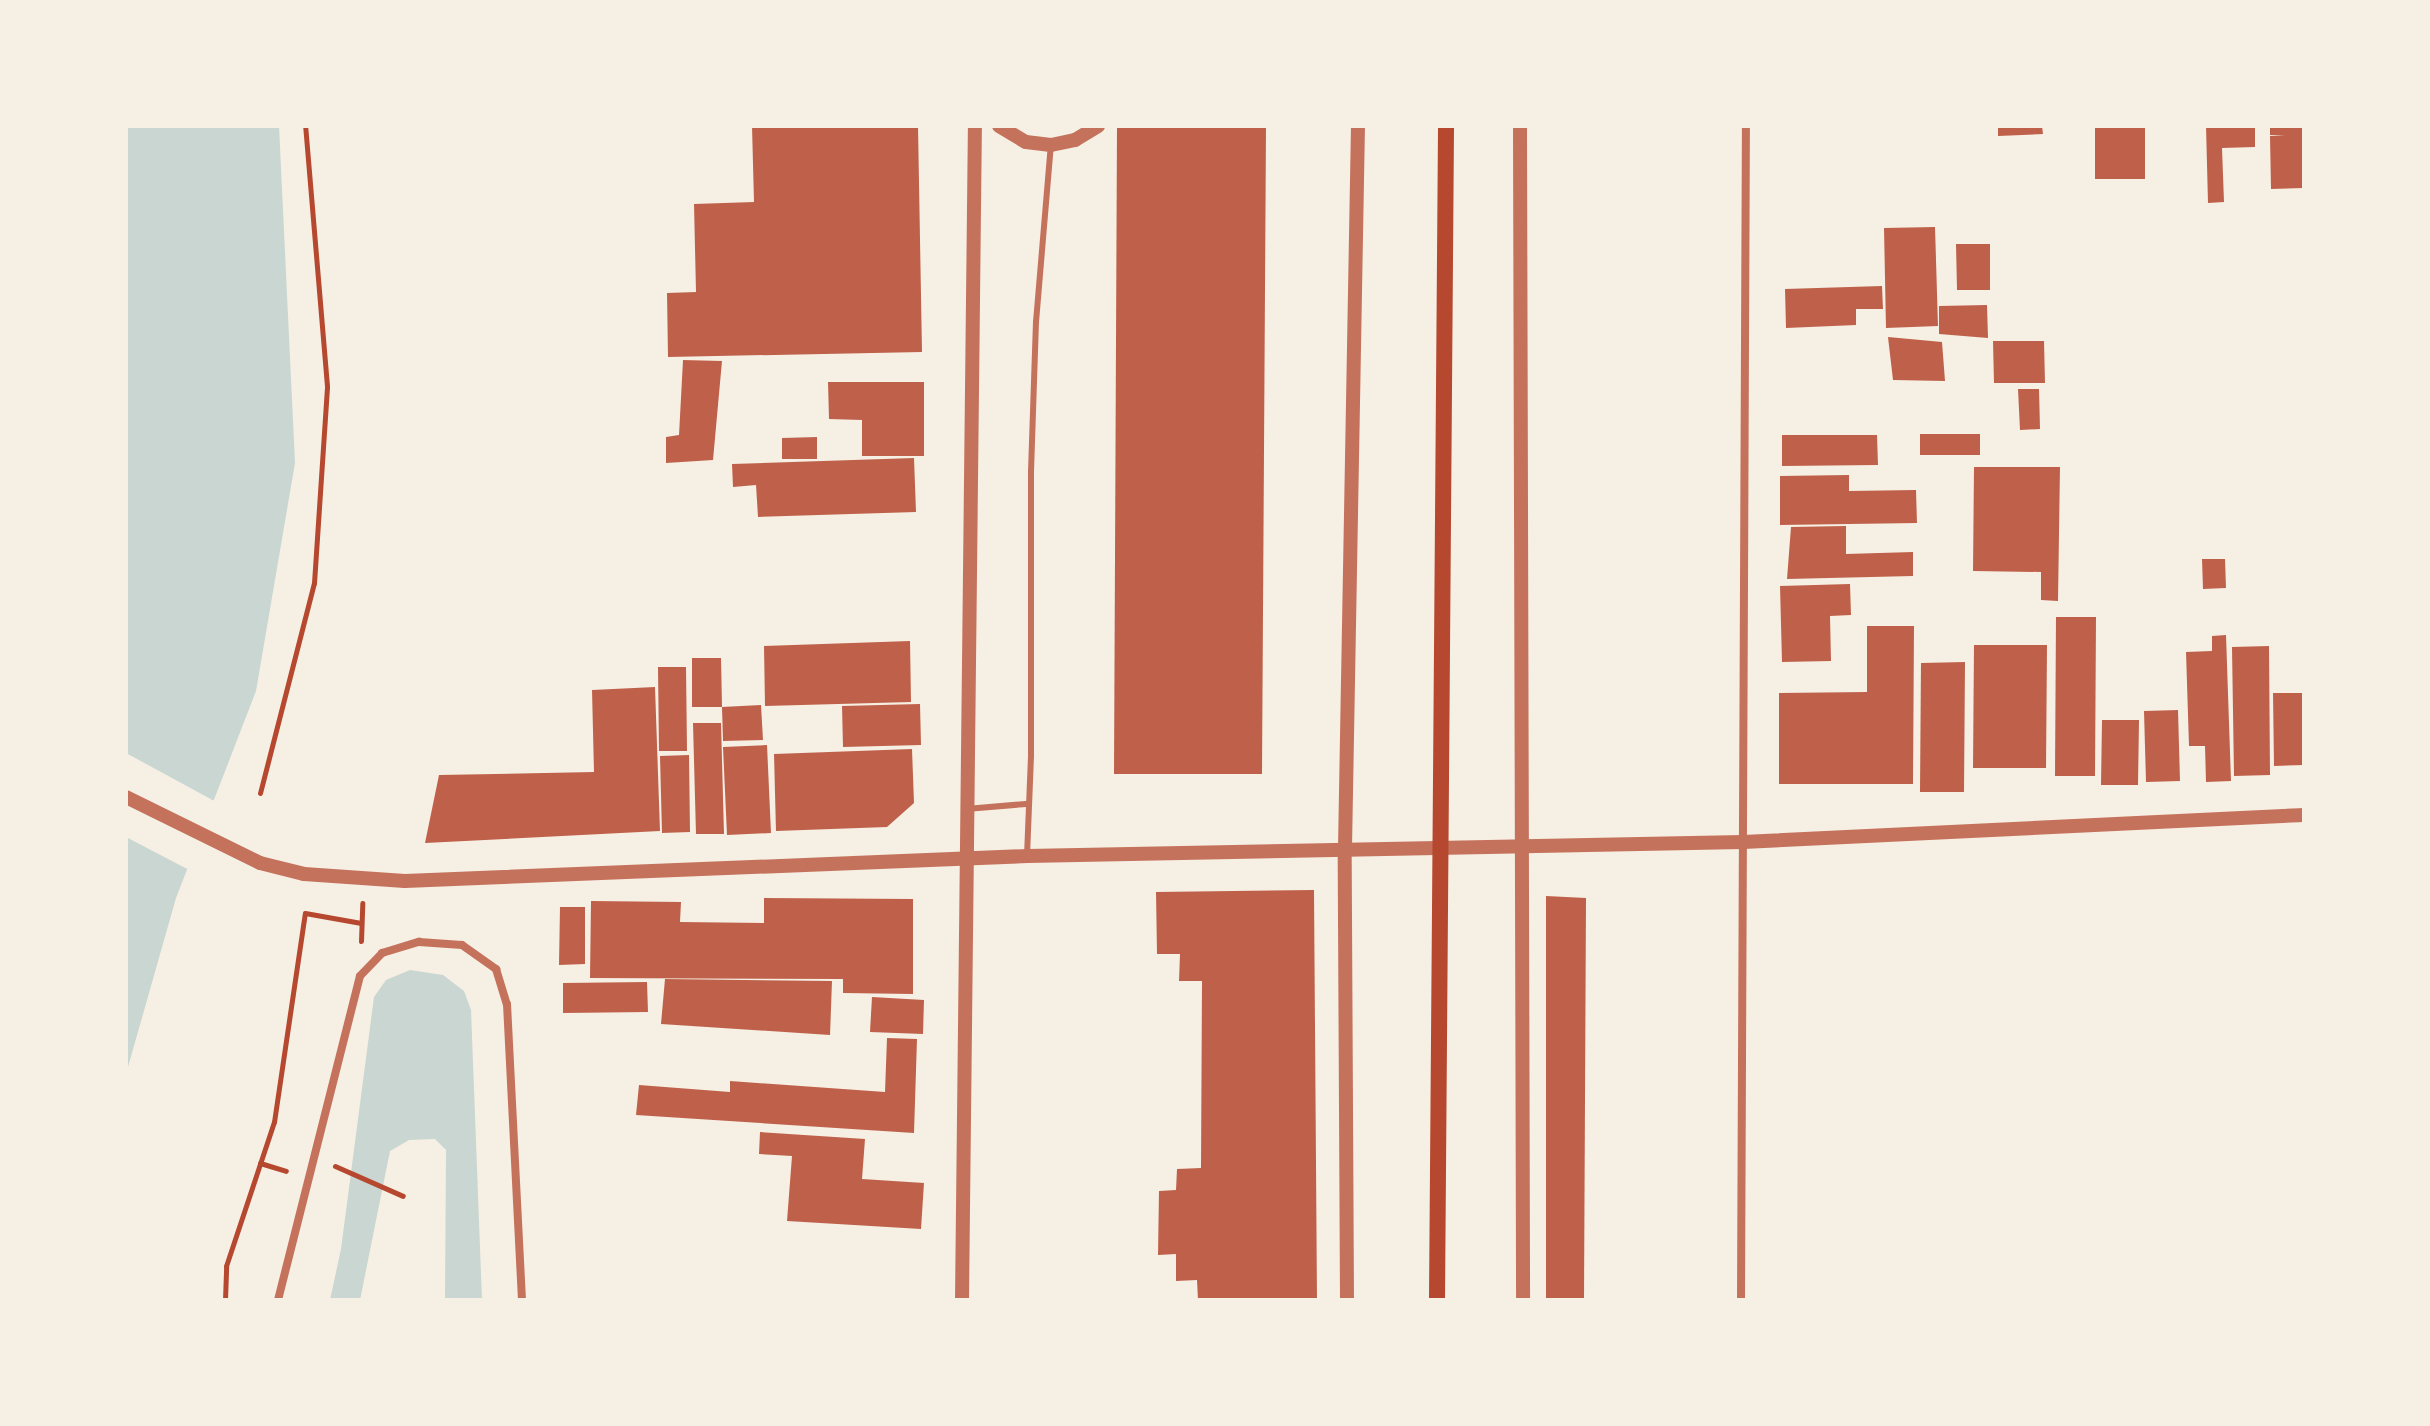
<!DOCTYPE html>
<html>
<head>
<meta charset="utf-8">
<style>
  body { margin:0 }
  #map { position:relative; width:2430px; height:1426px; overflow:hidden; background:#f6efe4; font-family:"Nunito Sans",sans-serif }
  div>[style] { position:absolute }
  .water>* { inset:0; background:#c9d6d2 }
  .pier>* { inset:0; background:#f6efe4 }
  .building>* { inset:0; background:#bf614a }
  .path>* { height:5px; margin:-2.5px; padding:0 2.5px; transform-origin:2.5px; border-radius:2.5px; background:#b5482f }
  .service>* { height:6px; margin:-3px; padding:0 3px; transform-origin:3px; border-radius:3px; background:#c5725c }
  .minor>* { height:8px; margin:-4px; padding:0 4px; transform-origin:4px; border-radius:4px; background:#c5725c }
  .tertiary>* { height:14px; margin:-7px; padding:0 7px; transform-origin:7px; border-radius:7px; background:#c5725c }
  .secondary>* { height:16px; margin:-8px; padding:0 8px; transform-origin:8px; border-radius:8px; background:#b5482f }
  span { translate:-50% -50%; white-space:nowrap; text-align:center; line-height:1.15; -webkit-text-stroke:8px #f6efe4; paint-order:stroke }
  .frame { position:absolute; inset:0; border:128px solid #f6efe4; pointer-events:none }
</style>
</head>
<body>
<div id="map">
  <div class="water">
    <i style="clip-path:polygon(126px 126px,279px 126px,295px 463px,256px 691px,176px 898px,126px 1074px)"></i>
    <i style="clip-path:polygon(410px 970px,443px 975px,464px 991px,471px 1010px,482px 1300px,445px 1300px,446px 1150px,435px 1139px,409px 1140px,390px 1151px,360px 1300px,330px 1300px,341px 1249px,374px 997px,386px 980px)"></i>
  </div>
  <div class="pier">
    <i style="clip-path:polygon(126px 753px,218px 803px,191px 871px,126px 837px)"></i>
  </div>
  <div class="building">
    <i style="clip-path:polygon(752px 126px,918px 126px,922px 352px,668px 357px,667px 293px,696px 292px,694px 204px,754px 202px)"></i>
    <i style="clip-path:polygon(1117px 126px,1266px 126px,1262px 774px,1114px 774px)"></i>
    <i style="clip-path:polygon(1998px 126px,2042px 126px,2043px 134px,1998px 136px)"></i>
    <i style="clip-path:polygon(2095px 126px,2145px 126px,2145px 179px,2095px 179px)"></i>
    <i style="clip-path:polygon(2206px 126px,2255px 126px,2255px 147px,2222px 148px,2224px 202px,2208px 203px)"></i>
    <i style="clip-path:polygon(2270px 126px,2304px 126px,2304px 188px,2271px 189px,2270px 136px,2285px 135px,2270px 135px)"></i>
    <i style="clip-path:polygon(1935px 227px,1938px 326px,1886px 328px,1884px 228px)"></i>
    <i style="clip-path:polygon(1956px 244px,1990px 244px,1990px 290px,1957px 290px)"></i>
    <i style="clip-path:polygon(1882px 286px,1883px 309px,1856px 309px,1856px 325px,1786px 328px,1785px 289px)"></i>
    <i style="clip-path:polygon(1987px 305px,1988px 338px,1939px 334px,1939px 306px)"></i>
    <i style="clip-path:polygon(1888px 337px,1942px 342px,1945px 381px,1893px 380px)"></i>
    <i style="clip-path:polygon(1993px 341px,2044px 341px,2045px 383px,1994px 383px)"></i>
    <i style="clip-path:polygon(683px 360px,722px 361px,713px 460px,666px 463px,666px 437px,679px 435px)"></i>
    <i style="clip-path:polygon(828px 382px,924px 382px,924px 456px,862px 456px,862px 420px,829px 419px)"></i>
    <i style="clip-path:polygon(2018px 389px,2039px 389px,2040px 429px,2020px 430px)"></i>
    <i style="clip-path:polygon(1920px 434px,1980px 434px,1980px 455px,1920px 455px)"></i>
    <i style="clip-path:polygon(1782px 435px,1877px 435px,1878px 465px,1782px 466px)"></i>
    <i style="clip-path:polygon(817px 437px,817px 459px,782px 459px,782px 438px)"></i>
    <i style="clip-path:polygon(914px 458px,916px 512px,758px 517px,756px 485px,733px 487px,732px 464px)"></i>
    <i style="clip-path:polygon(1974px 467px,2060px 467px,2058px 601px,2041px 600px,2041px 572px,1973px 571px)"></i>
    <i style="clip-path:polygon(1849px 475px,1849px 491px,1916px 490px,1917px 523px,1780px 525px,1780px 476px)"></i>
    <i style="clip-path:polygon(1846px 526px,1846px 554px,1913px 552px,1913px 576px,1787px 579px,1791px 527px)"></i>
    <i style="clip-path:polygon(2202px 559px,2225px 559px,2226px 588px,2203px 589px)"></i>
    <i style="clip-path:polygon(1850px 584px,1851px 615px,1830px 616px,1831px 661px,1782px 662px,1780px 586px)"></i>
    <i style="clip-path:polygon(2056px 617px,2096px 617px,2095px 776px,2055px 776px)"></i>
    <i style="clip-path:polygon(1867px 626px,1914px 626px,1913px 784px,1779px 784px,1779px 693px,1867px 692px)"></i>
    <i style="clip-path:polygon(2226px 635px,2231px 781px,2206px 782px,2205px 746px,2189px 746px,2186px 652px,2212px 651px,2212px 636px)"></i>
    <i style="clip-path:polygon(910px 641px,911px 702px,765px 706px,764px 646px)"></i>
    <i style="clip-path:polygon(1974px 645px,2047px 645px,2046px 768px,1973px 768px)"></i>
    <i style="clip-path:polygon(2269px 646px,2270px 775px,2234px 776px,2232px 647px)"></i>
    <i style="clip-path:polygon(692px 658px,721px 658px,722px 707px,692px 707px)"></i>
    <i style="clip-path:polygon(1965px 662px,1964px 792px,1920px 792px,1921px 663px)"></i>
    <i style="clip-path:polygon(658px 667px,686px 667px,687px 751px,659px 751px)"></i>
    <i style="clip-path:polygon(655px 687px,660px 831px,425px 843px,439px 775px,594px 772px,592px 690px)"></i>
    <i style="clip-path:polygon(2273px 693px,2304px 693px,2304px 765px,2274px 766px)"></i>
    <i style="clip-path:polygon(920px 704px,921px 745px,843px 747px,842px 706px)"></i>
    <i style="clip-path:polygon(761px 705px,763px 740px,723px 741px,722px 707px)"></i>
    <i style="clip-path:polygon(2178px 710px,2180px 781px,2146px 782px,2144px 711px)"></i>
    <i style="clip-path:polygon(2102px 720px,2139px 720px,2138px 785px,2101px 785px)"></i>
    <i style="clip-path:polygon(693px 723px,721px 723px,724px 834px,696px 834px)"></i>
    <i style="clip-path:polygon(767px 745px,771px 833px,727px 835px,723px 747px)"></i>
    <i style="clip-path:polygon(912px 749px,914px 803px,887px 827px,776px 831px,774px 754px)"></i>
    <i style="clip-path:polygon(689px 755px,690px 832px,662px 833px,660px 756px)"></i>
    <i style="clip-path:polygon(1314px 890px,1317px 1300px,1198px 1300px,1197px 1280px,1176px 1281px,1176px 1254px,1158px 1255px,1159px 1191px,1176px 1190px,1177px 1169px,1201px 1168px,1202px 981px,1179px 981px,1180px 954px,1157px 954px,1156px 892px)"></i>
    <i style="clip-path:polygon(1546px 896px,1586px 898px,1584px 1300px,1546px 1300px)"></i>
    <i style="clip-path:polygon(764px 898px,913px 899px,913px 994px,843px 993px,843px 979px,590px 978px,591px 901px,681px 902px,680px 922px,764px 923px)"></i>
    <i style="clip-path:polygon(560px 907px,585px 907px,585px 964px,559px 965px)"></i>
    <i style="clip-path:polygon(665px 979px,832px 981px,830px 1035px,661px 1024px)"></i>
    <i style="clip-path:polygon(647px 982px,648px 1012px,563px 1013px,563px 983px)"></i>
    <i style="clip-path:polygon(872px 997px,924px 1000px,923px 1034px,870px 1032px)"></i>
    <i style="clip-path:polygon(887px 1038px,917px 1039px,914px 1133px,636px 1115px,639px 1085px,730px 1092px,730px 1081px,885px 1092px)"></i>
    <i style="clip-path:polygon(760px 1132px,865px 1139px,862px 1179px,924px 1183px,921px 1229px,787px 1221px,792px 1156px,759px 1154px)"></i>
  </div>
  <div class="path">
    <i style="left:260px;top:793px;width:217px;rotate:-75.6deg"></i>
    <i style="left:314px;top:583px;width:197px;rotate:-86.2deg"></i>
    <i style="left:327px;top:386px;width:261px;rotate:-94.8deg"></i>
    <i style="left:361px;top:941px;width:38px;rotate:-88deg"></i>
    <i style="left:260px;top:1163px;width:27px;rotate:17deg"></i>
    <i style="left:335px;top:1166px;width:74px;rotate:23.8deg"></i>
    <i style="left:225px;top:1300px;width:34px;rotate:-88deg"></i>
    <i style="left:226px;top:1266px;width:152px;rotate:-71.6deg"></i>
    <i style="left:274px;top:1122px;width:211px;rotate:-81.6deg"></i>
    <i style="left:305px;top:913px;width:57px;rotate:10.1deg"></i>
  </div>
  <div class="service">
    <i style="left:966px;top:809px;width:60px;rotate:-4.8deg"></i>
    <i style="left:1027px;top:856px;width:101px;rotate:-87.7deg"></i>
    <i style="left:1031px;top:755px;width:283px;rotate:-90deg"></i>
    <i style="left:1031px;top:472px;width:150px;rotate:-88.1deg"></i>
    <i style="left:1036px;top:322px;width:178px;rotate:-85.2deg"></i>
  </div>
  <div class="minor">
    <i style="left:278px;top:1300px;width:334px;rotate:-75.8deg"></i>
    <i style="left:360px;top:976px;width:32px;rotate:-46deg"></i>
    <i style="left:382px;top:953px;width:39px;rotate:-17deg"></i>
    <i style="left:419px;top:942px;width:43px;rotate:4deg"></i>
    <i style="left:462px;top:945px;width:42px;rotate:35.2deg"></i>
    <i style="left:496px;top:969px;width:37px;rotate:73deg"></i>
    <i style="left:507px;top:1004px;width:296px;rotate:87.1deg"></i>
    <i style="left:1741px;top:1300px;width:1174px;rotate:-89.76deg"></i>
  </div>
  <div class="tertiary">
    <i style="left:999px;top:126px;width:31px;rotate:31deg"></i>
    <i style="left:1026px;top:142px;width:25px;rotate:7deg"></i>
    <i style="left:1051px;top:145px;width:25px;rotate:-12deg"></i>
    <i style="left:1075px;top:140px;width:27px;rotate:-31deg"></i>
    <i style="left:1520px;top:126px;width:1174px;rotate:89.85deg"></i>
    <i style="left:126px;top:797px;width:149px;rotate:26.2deg"></i>
    <i style="left:260px;top:863px;width:45px;rotate:14deg"></i>
    <i style="left:304px;top:874px;width:101px;rotate:4deg"></i>
    <i style="left:405px;top:881px;width:623px;rotate:-2.3deg"></i>
    <i style="left:1027px;top:856px;width:716px;rotate:-1.12deg"></i>
    <i style="left:1743px;top:842px;width:562px;rotate:-2.76deg"></i>
    <i style="left:962px;top:1300px;width:1174px;rotate:-89.37deg"></i>
    <i style="left:1347px;top:1300px;width:452px;rotate:-90.3deg"></i>
    <i style="left:1345px;top:848px;width:722px;rotate:-88.97deg"></i>
  </div>
  <div class="secondary">
    <i style="left:1437px;top:1300px;width:1174px;rotate:-89.56deg"></i>
  </div>
  <div class="frame"></div>
</div>
</body>
</html>
